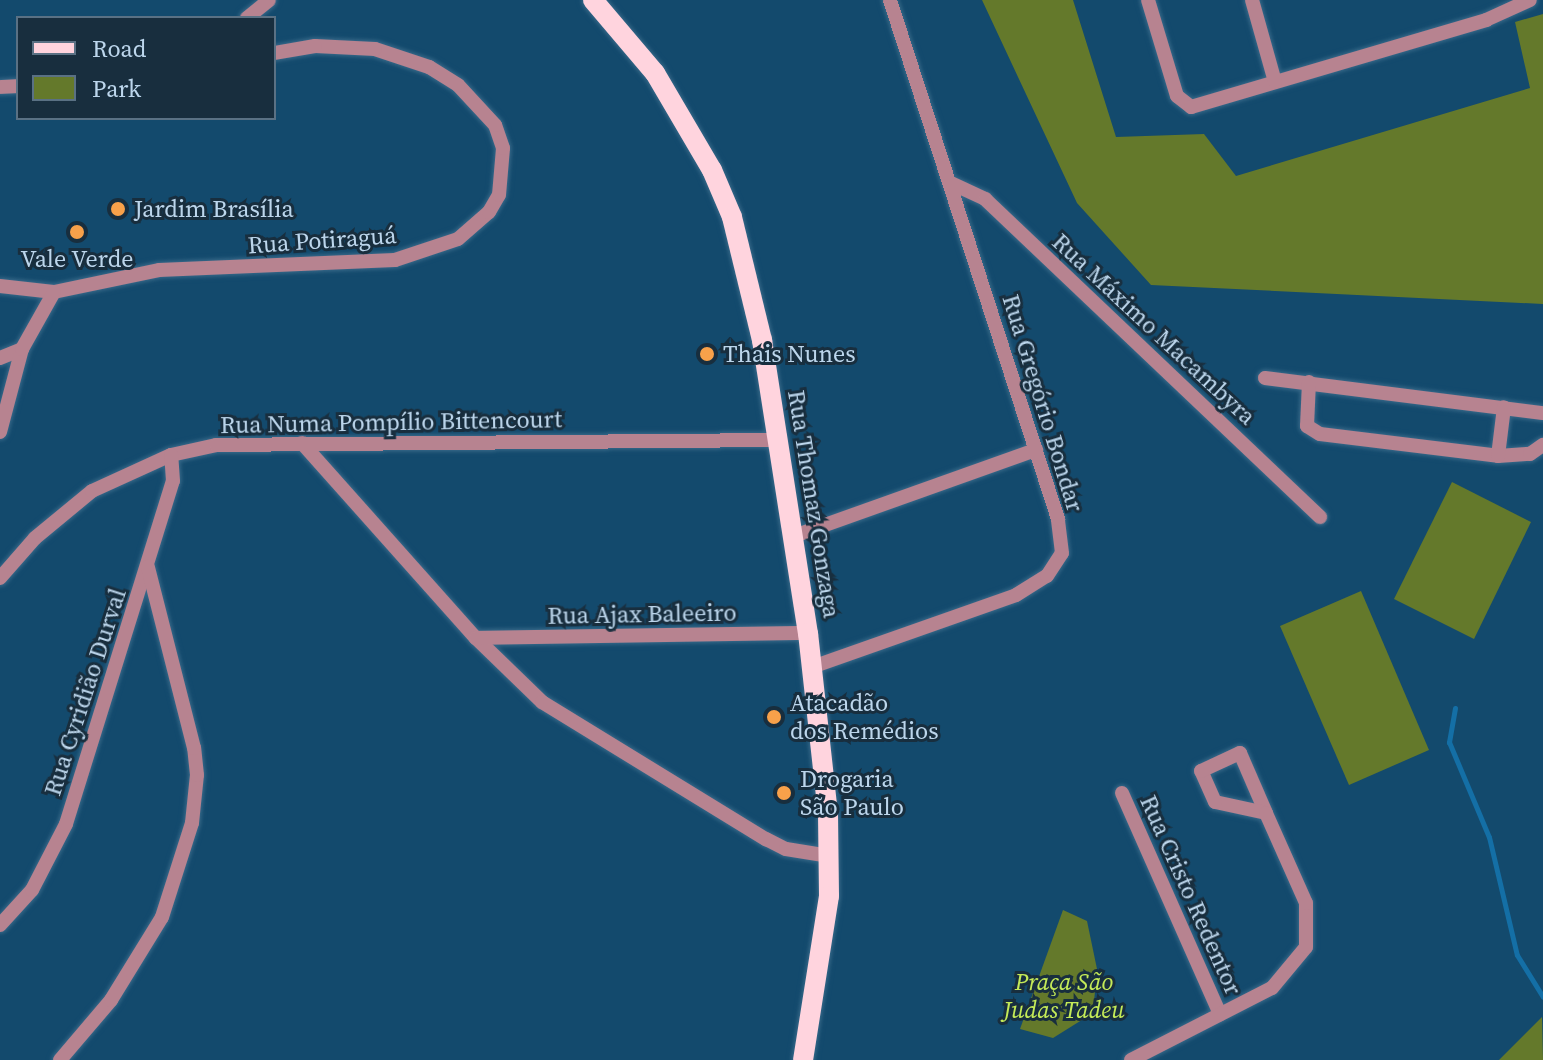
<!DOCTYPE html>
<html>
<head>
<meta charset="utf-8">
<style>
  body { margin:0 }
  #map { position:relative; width:1543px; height:1060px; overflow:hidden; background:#134a6d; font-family:"Source Serif 4",serif }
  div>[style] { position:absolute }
  .green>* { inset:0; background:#64792b }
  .stream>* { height:5px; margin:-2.5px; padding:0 2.5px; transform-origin:2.5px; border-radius:2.5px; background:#146fa6 }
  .roads { filter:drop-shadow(0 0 2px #386989) drop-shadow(0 0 2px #386989) }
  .minor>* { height:14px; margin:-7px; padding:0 7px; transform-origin:7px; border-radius:7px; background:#b78390 }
  .major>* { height:20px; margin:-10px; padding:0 10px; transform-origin:10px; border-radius:10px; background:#ffd4de }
  .dots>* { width:22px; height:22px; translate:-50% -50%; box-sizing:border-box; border:4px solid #182e3e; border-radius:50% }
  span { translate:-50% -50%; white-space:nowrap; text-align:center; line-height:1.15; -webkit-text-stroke:6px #182e3e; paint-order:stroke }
  .poi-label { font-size:24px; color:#bcd6ec }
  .left { translate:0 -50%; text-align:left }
  .street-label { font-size:24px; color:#bcd6ec }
  .park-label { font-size:24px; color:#c5eb58; font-style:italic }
  .legend { position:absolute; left:16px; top:16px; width:260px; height:104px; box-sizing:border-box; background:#182e3e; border:2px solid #5a7184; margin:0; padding:10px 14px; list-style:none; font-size:24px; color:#bcd6ec }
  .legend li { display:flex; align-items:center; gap:16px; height:40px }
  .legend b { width:40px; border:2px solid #5a7184 }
</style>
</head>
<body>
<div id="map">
  <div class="green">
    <i style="clip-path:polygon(982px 0,1073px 0,1116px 137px,1204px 134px,1236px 176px,1530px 88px,1515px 22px,1543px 14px,1543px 304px,1151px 285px,1077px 203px)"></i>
    <i style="clip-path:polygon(1452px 482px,1531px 522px,1474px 639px,1394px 599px)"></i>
    <i style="clip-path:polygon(1361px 591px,1429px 750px,1349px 785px,1280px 626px)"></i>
    <i style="clip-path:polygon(1063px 910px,1087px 921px,1097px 969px,1093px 1013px,1053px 1038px,1020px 1029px)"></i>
    <i style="clip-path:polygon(1542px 1017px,1543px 1060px,1499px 1060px)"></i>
  </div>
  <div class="stream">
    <i style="left:1455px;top:708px;width:35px;rotate:100deg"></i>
    <i style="left:1449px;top:742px;width:103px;rotate:67.2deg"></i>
    <i style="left:1489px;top:837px;width:121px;rotate:76.7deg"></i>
    <i style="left:1517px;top:955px;width:49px;rotate:58.2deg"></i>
  </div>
  <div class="roads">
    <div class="minor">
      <i style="left:1148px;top:0;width:100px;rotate:73.2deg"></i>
      <i style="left:1177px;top:96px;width:18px;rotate:38deg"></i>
      <i style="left:1191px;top:107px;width:308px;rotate:-16.4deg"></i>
      <i style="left:1486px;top:20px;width:48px;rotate:-24.4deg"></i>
      <i style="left:1252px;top:0;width:85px;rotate:74.3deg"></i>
      <i style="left:247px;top:18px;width:28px;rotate:-39deg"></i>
      <i style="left:0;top:87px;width:18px;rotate:-3deg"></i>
      <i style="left:951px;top:183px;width:38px;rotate:25deg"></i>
      <i style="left:985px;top:199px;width:462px;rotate:43.5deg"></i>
      <i style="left:0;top:286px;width:54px;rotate:6.3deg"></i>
      <i style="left:54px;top:292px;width:107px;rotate:-11.8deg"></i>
      <i style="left:159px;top:270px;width:236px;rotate:-2.4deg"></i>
      <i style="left:395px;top:260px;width:66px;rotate:-18.4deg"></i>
      <i style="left:458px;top:239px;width:41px;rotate:-41.1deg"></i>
      <i style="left:489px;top:212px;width:20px;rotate:-60deg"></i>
      <i style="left:499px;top:195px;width:47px;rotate:-85.1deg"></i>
      <i style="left:503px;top:148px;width:24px;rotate:-109deg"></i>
      <i style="left:495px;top:125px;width:54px;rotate:-132.8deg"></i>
      <i style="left:458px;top:85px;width:34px;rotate:-148deg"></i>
      <i style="left:429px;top:67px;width:57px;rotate:-161.6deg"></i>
      <i style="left:375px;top:49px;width:60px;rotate:-177.1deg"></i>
      <i style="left:315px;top:46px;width:42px;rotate:170.3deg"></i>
      <i style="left:0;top:358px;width:24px;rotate:-22deg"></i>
      <i style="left:1265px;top:378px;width:280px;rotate:7.2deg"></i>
      <i style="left:1309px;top:382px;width:44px;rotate:92.6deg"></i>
      <i style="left:1307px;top:426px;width:15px;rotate:32deg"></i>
      <i style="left:1320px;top:434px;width:179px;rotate:7deg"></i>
      <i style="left:1498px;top:456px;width:32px;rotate:-4deg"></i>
      <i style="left:1530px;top:454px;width:16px;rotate:-35deg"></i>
      <i style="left:0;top:432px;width:86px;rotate:-75.2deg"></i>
      <i style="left:22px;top:349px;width:65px;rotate:-60.7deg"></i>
      <i style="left:302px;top:443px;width:261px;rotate:48.3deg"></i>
      <i style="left:476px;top:638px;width:92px;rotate:44.1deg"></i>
      <i style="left:542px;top:702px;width:263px;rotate:31.5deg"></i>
      <i style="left:766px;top:839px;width:22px;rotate:27deg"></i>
      <i style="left:786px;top:849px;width:44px;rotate:9.2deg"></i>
      <i style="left:1498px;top:456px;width:49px;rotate:-83deg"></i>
      <i style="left:794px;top:536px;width:257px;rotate:-19.6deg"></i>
      <i style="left:0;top:578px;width:53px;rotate:-48.8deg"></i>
      <i style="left:35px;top:538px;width:74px;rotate:-39.5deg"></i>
      <i style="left:92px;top:491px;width:87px;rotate:-24.5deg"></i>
      <i style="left:171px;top:455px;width:46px;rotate:-12.5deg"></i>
      <i style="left:216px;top:445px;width:564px;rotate:-0.51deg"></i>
      <i style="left:476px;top:638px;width:332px;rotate:-0.9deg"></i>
      <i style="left:812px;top:667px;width:216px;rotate:-19.4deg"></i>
      <i style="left:1016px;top:595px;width:36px;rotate:-32deg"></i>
      <i style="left:1047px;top:576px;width:27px;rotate:-57deg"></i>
      <i style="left:1062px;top:553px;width:34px;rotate:-97deg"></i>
      <i style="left:1058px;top:519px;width:546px;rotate:-107.94deg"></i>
      <i style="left:1240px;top:753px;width:65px;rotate:66.6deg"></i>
      <i style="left:1266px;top:813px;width:52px;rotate:-167.8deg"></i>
      <i style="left:1215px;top:802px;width:34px;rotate:-114deg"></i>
      <i style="left:1201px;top:771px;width:43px;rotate:-24.8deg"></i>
      <i style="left:1122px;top:793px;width:242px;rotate:66.1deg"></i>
      <i style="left:0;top:925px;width:47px;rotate:-47.6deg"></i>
      <i style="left:32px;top:890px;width:74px;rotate:-62.7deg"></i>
      <i style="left:66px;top:824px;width:359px;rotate:-72.7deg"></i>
      <i style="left:173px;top:481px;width:26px;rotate:-94deg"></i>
      <i style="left:60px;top:1060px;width:79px;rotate:-49.6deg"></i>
      <i style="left:111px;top:1000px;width:97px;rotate:-58.4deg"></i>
      <i style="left:162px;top:917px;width:99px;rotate:-72.3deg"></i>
      <i style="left:192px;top:823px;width:48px;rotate:-84.1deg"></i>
      <i style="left:197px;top:775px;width:27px;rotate:-96deg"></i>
      <i style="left:194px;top:748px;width:187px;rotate:-104.3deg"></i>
      <i style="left:1131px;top:1060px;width:158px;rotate:-27.1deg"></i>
      <i style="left:1272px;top:988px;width:53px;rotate:-50.3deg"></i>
      <i style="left:1306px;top:947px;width:44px;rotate:-90deg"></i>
      <i style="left:1306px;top:903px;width:98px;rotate:-114deg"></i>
    </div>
    <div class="major">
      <i style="left:593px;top:0;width:96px;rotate:49.7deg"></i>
      <i style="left:655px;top:73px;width:113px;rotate:59.6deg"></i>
      <i style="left:712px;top:170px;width:51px;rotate:66.9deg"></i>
      <i style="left:732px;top:217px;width:127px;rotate:76.3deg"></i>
      <i style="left:762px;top:340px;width:297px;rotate:81.1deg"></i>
      <i style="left:808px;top:633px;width:182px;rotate:83.7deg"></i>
      <i style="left:828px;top:814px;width:82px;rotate:89.3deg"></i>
      <i style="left:829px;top:896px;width:166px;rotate:99deg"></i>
    </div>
  </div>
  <div class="dots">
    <i style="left:118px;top:209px;background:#f8a14a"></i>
    <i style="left:77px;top:232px;background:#f8a14a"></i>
    <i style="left:707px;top:354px;background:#f8a14a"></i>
    <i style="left:774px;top:717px;background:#f8a14a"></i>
    <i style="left:784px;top:793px;background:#f8a14a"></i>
  </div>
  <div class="poi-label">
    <span class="left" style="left:134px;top:209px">Jardim Brasília</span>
    <span style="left:77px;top:259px">Vale Verde</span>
    <span class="left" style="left:723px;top:354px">Thais Nunes</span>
    <span class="left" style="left:790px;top:717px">Atacadão<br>dos Remédios</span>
    <span class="left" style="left:800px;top:793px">Drogaria<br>São Paulo</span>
  </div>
  <div class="street-label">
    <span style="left:322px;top:240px;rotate:-4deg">Rua Potiraguá</span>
    <span style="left:1154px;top:329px;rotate:43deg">Rua Máximo Macambyra</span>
    <span style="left:1043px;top:403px;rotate:73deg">Rua Gregório Bondar</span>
    <span style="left:391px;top:422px;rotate:-1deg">Rua Numa Pompílio Bittencourt</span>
    <span style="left:814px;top:504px;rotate:81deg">Rua Thomaz Gonzaga</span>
    <span style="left:642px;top:614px;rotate:-1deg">Rua Ajax Baleeiro</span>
    <span style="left:85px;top:692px;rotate:-72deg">Rua Cyridião Durval</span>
    <span style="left:1191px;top:895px;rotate:66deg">Rua Cristo Redentor</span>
  </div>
  <div class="park-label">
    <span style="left:1064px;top:996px">Praça São<br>Judas Tadeu</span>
  </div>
  <ul class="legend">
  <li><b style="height:10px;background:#ffd4de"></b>Road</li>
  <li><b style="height:22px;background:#64792b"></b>Park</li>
  </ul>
</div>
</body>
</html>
